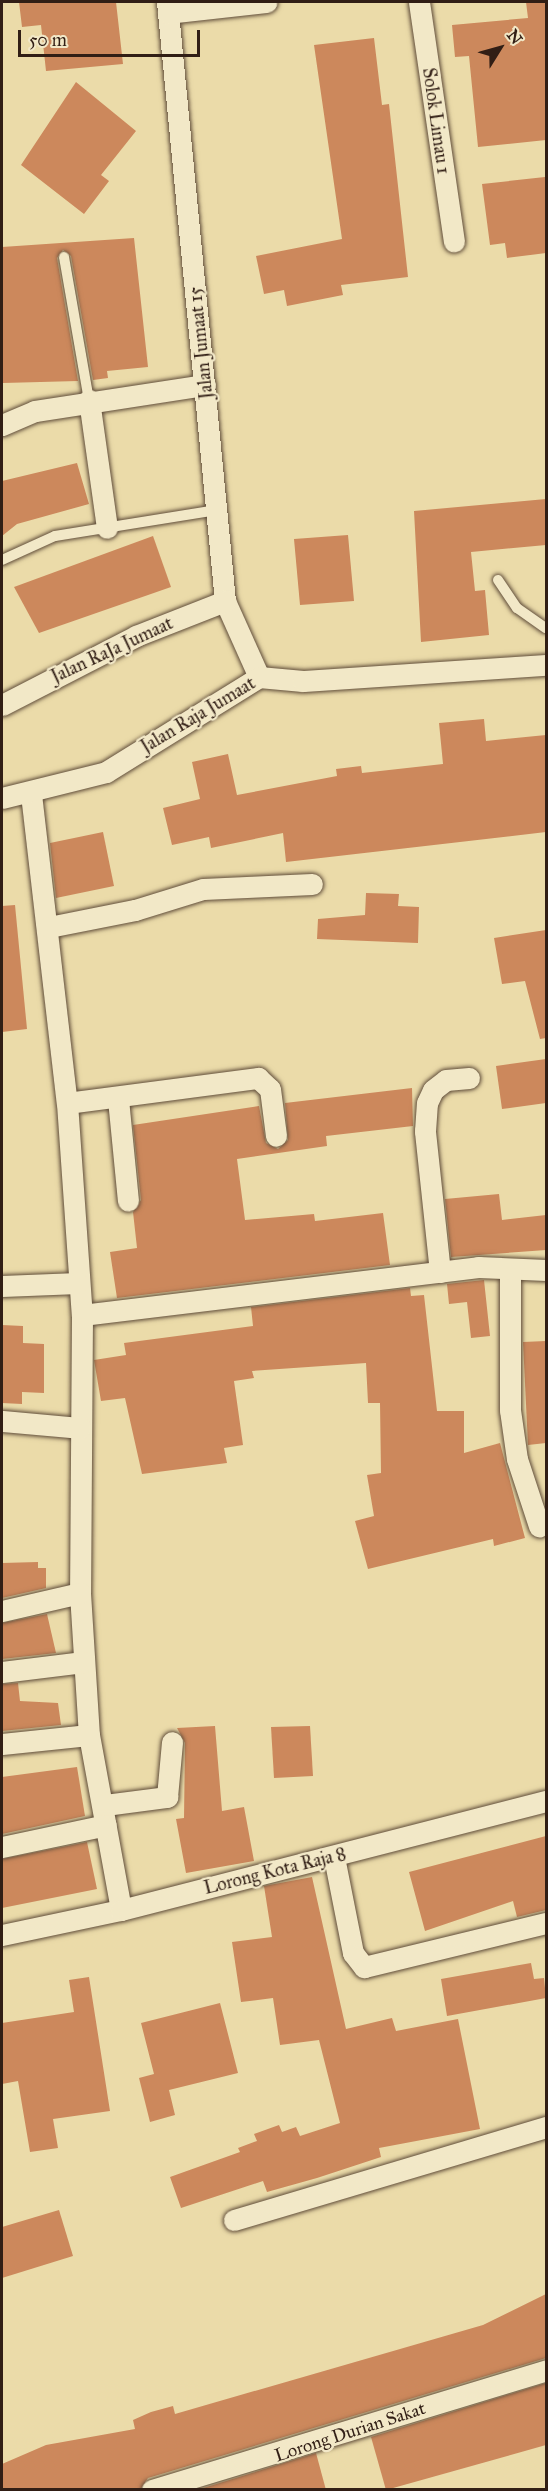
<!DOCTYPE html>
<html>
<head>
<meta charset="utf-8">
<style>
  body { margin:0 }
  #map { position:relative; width:548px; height:2491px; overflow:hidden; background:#ebdba9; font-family:"IM FELL Great Primer",serif }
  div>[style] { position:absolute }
  .building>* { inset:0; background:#cc885c }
  .roads { filter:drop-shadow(0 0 2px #604d3a) drop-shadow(0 0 2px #604d3a) }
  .lane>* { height:10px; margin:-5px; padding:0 5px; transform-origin:5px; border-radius:5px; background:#f2e8c7 }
  .street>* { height:21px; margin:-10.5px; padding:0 10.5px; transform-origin:10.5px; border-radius:10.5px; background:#f2e8c7 }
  span { translate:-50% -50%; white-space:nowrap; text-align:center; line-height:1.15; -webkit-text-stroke:4.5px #f2e8c7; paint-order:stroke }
  .street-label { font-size:18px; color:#311e15 }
  .frame { position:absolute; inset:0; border:3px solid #311e15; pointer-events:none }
  .north { position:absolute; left:470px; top:18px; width:60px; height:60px; -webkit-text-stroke:4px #f2e8c7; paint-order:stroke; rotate:53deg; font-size:16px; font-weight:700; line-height:24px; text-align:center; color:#311e15 }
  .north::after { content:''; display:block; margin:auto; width:21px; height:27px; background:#311e15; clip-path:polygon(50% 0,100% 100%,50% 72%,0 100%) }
  .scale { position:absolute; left:18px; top:30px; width:182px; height:27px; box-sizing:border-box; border:3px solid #311e15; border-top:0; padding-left:8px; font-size:18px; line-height:21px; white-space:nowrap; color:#311e15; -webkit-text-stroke:4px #f2e8c7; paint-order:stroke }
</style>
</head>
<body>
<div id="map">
  <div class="building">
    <i style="clip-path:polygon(19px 2px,116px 2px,123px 64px,46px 71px,41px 25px,22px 27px)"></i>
    <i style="clip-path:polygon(526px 2px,546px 2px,546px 140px,478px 147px,469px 56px,455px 57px,452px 25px,528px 18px)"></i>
    <i style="clip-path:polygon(374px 38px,382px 105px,389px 104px,408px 277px,341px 285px,343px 295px,287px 306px,284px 290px,264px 294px,256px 256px,342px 239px,314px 45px)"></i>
    <i style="clip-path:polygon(76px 82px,136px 131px,101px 175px,109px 181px,84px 214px,21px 165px)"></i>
    <i style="clip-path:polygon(545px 177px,546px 253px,507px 258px,505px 243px,490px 245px,482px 184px)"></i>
    <i style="clip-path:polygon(134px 238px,148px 367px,107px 371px,108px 378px,93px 380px,71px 256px,63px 250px,57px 258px,78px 381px,3px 383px,2px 247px)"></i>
    <i style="clip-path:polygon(77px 463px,89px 504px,17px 524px,2px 536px,2px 481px)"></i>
    <i style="clip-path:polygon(546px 499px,546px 545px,471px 552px,475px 591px,485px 590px,489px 635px,421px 642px,414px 511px)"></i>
    <i style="clip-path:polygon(348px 535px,354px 601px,300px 605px,294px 539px)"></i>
    <i style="clip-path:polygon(153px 536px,171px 587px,39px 633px,14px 587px)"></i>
    <i style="clip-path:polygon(484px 719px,486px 741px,546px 735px,546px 832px,286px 862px,283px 833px,211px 848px,209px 837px,172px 845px,163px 808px,200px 799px,192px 762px,228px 754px,237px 795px,337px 776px,336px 769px,361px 766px,362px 773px,443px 764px,439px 723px)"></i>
    <i style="clip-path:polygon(103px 832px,114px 886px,56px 898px,50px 843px)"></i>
    <i style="clip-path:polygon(366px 893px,399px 894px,398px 906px,419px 907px,418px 943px,317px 939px,318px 919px,365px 915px)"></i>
    <i style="clip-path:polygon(15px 905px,27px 1029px,2px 1032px,2px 906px)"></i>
    <i style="clip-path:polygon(546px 930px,546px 1038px,540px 1039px,525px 981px,502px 984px,494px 938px)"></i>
    <i style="clip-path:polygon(546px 1059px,546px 1103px,502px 1109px,496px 1066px)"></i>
    <i style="clip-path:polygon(412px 1088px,413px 1126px,326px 1136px,327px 1146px,237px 1159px,245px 1220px,314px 1214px,315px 1221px,383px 1213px,390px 1265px,117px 1298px,110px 1252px,137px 1248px,133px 1212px,141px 1200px,133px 1125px,259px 1106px,266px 1143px,278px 1149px,288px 1140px,285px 1103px)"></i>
    <i style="clip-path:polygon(499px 1194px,502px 1220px,546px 1215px,546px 1250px,451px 1257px,445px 1199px)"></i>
    <i style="clip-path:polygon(484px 1280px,490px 1336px,471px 1338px,467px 1302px,449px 1304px,447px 1284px)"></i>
    <i style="clip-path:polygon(410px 1288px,411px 1296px,424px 1295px,437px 1411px,464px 1411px,464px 1453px,500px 1443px,525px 1538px,494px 1546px,493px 1539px,368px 1569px,355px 1521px,374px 1516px,367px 1475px,381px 1473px,380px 1403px,368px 1403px,366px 1363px,252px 1371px,254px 1378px,234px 1381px,243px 1445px,224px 1448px,227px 1463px,142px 1474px,125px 1398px,101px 1401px,94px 1360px,126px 1355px,124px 1343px,253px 1326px,251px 1307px)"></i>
    <i style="clip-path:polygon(2px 1325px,23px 1326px,23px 1343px,44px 1344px,44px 1393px,22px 1392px,22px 1404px,2px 1403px)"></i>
    <i style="clip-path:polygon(546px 1341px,546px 1443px,528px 1445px,523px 1342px)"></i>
    <i style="clip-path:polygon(38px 1562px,38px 1568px,46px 1568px,46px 1588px,2px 1598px,2px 1563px)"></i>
    <i style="clip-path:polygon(47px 1614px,56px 1653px,2px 1659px,2px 1623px)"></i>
    <i style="clip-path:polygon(18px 1683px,20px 1701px,58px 1703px,61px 1725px,2px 1731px,2px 1684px)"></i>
    <i style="clip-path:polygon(215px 1726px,222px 1811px,244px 1807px,254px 1861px,186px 1873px,176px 1819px,184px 1818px,185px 1743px,177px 1728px)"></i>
    <i style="clip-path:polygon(310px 1726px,313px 1776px,274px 1778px,271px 1727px)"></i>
    <i style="clip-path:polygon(77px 1767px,85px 1816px,2px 1834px,2px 1777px)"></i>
    <i style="clip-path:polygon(546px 1836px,546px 1910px,517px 1917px,513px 1901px,425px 1931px,409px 1872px)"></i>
    <i style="clip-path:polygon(87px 1842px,97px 1889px,2px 1908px,2px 1859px)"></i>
    <i style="clip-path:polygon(312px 1877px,346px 2029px,392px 2018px,396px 2031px,458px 2019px,480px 2129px,379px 2148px,381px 2157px,317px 2178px,267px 2192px,263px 2181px,181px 2208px,170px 2177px,240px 2152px,238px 2148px,257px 2141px,254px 2134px,279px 2125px,282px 2132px,296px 2127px,300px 2136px,340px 2123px,319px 2040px,280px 2045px,273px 1998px,241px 2002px,232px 1942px,272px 1937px,264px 1886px)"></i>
    <i style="clip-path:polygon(531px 1963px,534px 1979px,544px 1978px,546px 1998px,447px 2016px,441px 1979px)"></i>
    <i style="clip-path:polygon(89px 1977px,110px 2111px,53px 2119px,58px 2148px,30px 2152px,18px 2081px,2px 2084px,2px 2023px,74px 2012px,69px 1980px)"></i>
    <i style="clip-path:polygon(220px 2003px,238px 2073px,169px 2090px,175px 2115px,150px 2122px,139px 2078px,154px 2074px,141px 2023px)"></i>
    <i style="clip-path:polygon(59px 2210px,73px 2256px,2px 2278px,2px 2227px)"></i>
    <i style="clip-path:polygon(546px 2294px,546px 2358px,148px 2478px,140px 2490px,2px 2490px,2px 2464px,46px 2445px,135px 2429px,133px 2420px,151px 2412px,173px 2406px,175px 2414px,483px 2325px)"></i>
    <i style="clip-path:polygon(546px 2383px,546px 2445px,386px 2490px,371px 2437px)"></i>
    <i style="clip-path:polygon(316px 2453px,326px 2490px,197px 2490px)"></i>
  </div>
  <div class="roads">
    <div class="lane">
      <i style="left:64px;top:257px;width:145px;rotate:80.1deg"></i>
      <i style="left:2px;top:560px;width:58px;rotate:-24.4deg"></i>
      <i style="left:55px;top:536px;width:164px;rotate:-9.1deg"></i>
      <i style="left:498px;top:580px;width:34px;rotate:56deg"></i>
      <i style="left:517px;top:608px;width:35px;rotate:35deg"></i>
    </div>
    <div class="street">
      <i style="left:167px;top:2px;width:602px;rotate:84.47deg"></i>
      <i style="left:225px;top:601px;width:83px;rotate:65.9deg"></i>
      <i style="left:419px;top:2px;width:242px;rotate:81.7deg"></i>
      <i style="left:168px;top:13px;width:99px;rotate:-6.4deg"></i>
      <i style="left:89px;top:400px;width:129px;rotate:82deg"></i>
      <i style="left:2px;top:425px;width:36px;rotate:-23deg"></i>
      <i style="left:35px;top:411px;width:172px;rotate:-8.7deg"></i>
      <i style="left:2px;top:705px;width:151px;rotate:-27.2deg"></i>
      <i style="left:136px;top:636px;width:96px;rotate:-21.5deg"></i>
      <i style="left:31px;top:794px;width:311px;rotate:83.4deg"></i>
      <i style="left:67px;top:1103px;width:213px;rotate:86deg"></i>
      <i style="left:82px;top:1315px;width:278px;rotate:90.4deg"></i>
      <i style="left:80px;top:1593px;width:142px;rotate:86.4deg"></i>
      <i style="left:89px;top:1735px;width:178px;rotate:79.6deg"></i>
      <i style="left:2px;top:798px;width:107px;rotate:-14deg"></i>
      <i style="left:106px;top:772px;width:180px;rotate:-31.8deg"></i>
      <i style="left:259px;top:677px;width:44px;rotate:5.2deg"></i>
      <i style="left:303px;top:681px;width:244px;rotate:-3.8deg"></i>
      <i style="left:49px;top:927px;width:88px;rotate:-11.2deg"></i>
      <i style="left:135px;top:910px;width:71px;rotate:-17.2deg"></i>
      <i style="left:203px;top:889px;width:109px;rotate:-2.6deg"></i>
      <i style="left:118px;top:1099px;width:102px;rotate:84.4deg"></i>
      <i style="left:67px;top:1103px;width:193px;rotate:-7.5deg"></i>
      <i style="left:258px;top:1078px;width:16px;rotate:43deg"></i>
      <i style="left:270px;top:1089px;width:47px;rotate:82.7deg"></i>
      <i style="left:510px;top:1270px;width:140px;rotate:90deg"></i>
      <i style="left:510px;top:1410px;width:49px;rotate:81.9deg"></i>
      <i style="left:517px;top:1459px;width:71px;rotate:71.8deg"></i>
      <i style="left:440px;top:1272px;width:142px;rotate:-96.1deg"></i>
      <i style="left:425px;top:1131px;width:28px;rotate:-86deg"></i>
      <i style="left:427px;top:1103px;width:14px;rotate:-65deg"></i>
      <i style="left:433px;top:1090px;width:16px;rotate:-38deg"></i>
      <i style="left:446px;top:1080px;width:23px;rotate:-5deg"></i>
      <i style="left:2px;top:1286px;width:76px;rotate:-2.3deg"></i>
      <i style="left:82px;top:1315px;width:399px;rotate:-6.9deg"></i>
      <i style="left:478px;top:1267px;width:68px;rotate:2.5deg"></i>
      <i style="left:2px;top:1421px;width:78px;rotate:5.1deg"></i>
      <i style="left:2px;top:1611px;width:80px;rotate:-13deg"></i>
      <i style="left:2px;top:1672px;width:82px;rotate:-7deg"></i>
      <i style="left:2px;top:1744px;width:87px;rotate:-5.9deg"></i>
      <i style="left:105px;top:1805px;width:63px;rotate:-7.4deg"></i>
      <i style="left:167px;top:1797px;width:55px;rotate:-84.8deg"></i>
      <i style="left:2px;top:1847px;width:106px;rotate:-11.9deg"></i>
      <i style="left:334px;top:1857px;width:98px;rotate:78.8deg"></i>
      <i style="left:353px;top:1953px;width:18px;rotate:52deg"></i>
      <i style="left:364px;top:1967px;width:187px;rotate:-13.6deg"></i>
      <i style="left:2px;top:1935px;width:122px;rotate:-11.9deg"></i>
      <i style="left:121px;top:1910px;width:439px;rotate:-14.4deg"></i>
      <i style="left:234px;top:2220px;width:326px;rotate:-16.6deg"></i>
      <i style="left:152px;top:2490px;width:412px;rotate:-16.9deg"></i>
    </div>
  </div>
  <div class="street-label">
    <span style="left:436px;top:121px;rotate:82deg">Solok Limau 1</span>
    <span style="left:201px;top:343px;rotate:-96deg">Jalan Jumaat 15</span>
    <span style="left:112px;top:650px;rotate:-25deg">Jalan RaJa Jumaat</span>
    <span style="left:198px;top:715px;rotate:-31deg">Jalan Raja Jumaat</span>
    <span style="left:275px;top:1871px;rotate:-14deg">Lorong Kota Raja 8</span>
    <span style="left:350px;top:2432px;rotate:-18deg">Lorong Durian Sakat</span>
  </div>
  <div class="frame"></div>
  <div class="north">N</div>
  <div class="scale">50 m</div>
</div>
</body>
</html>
